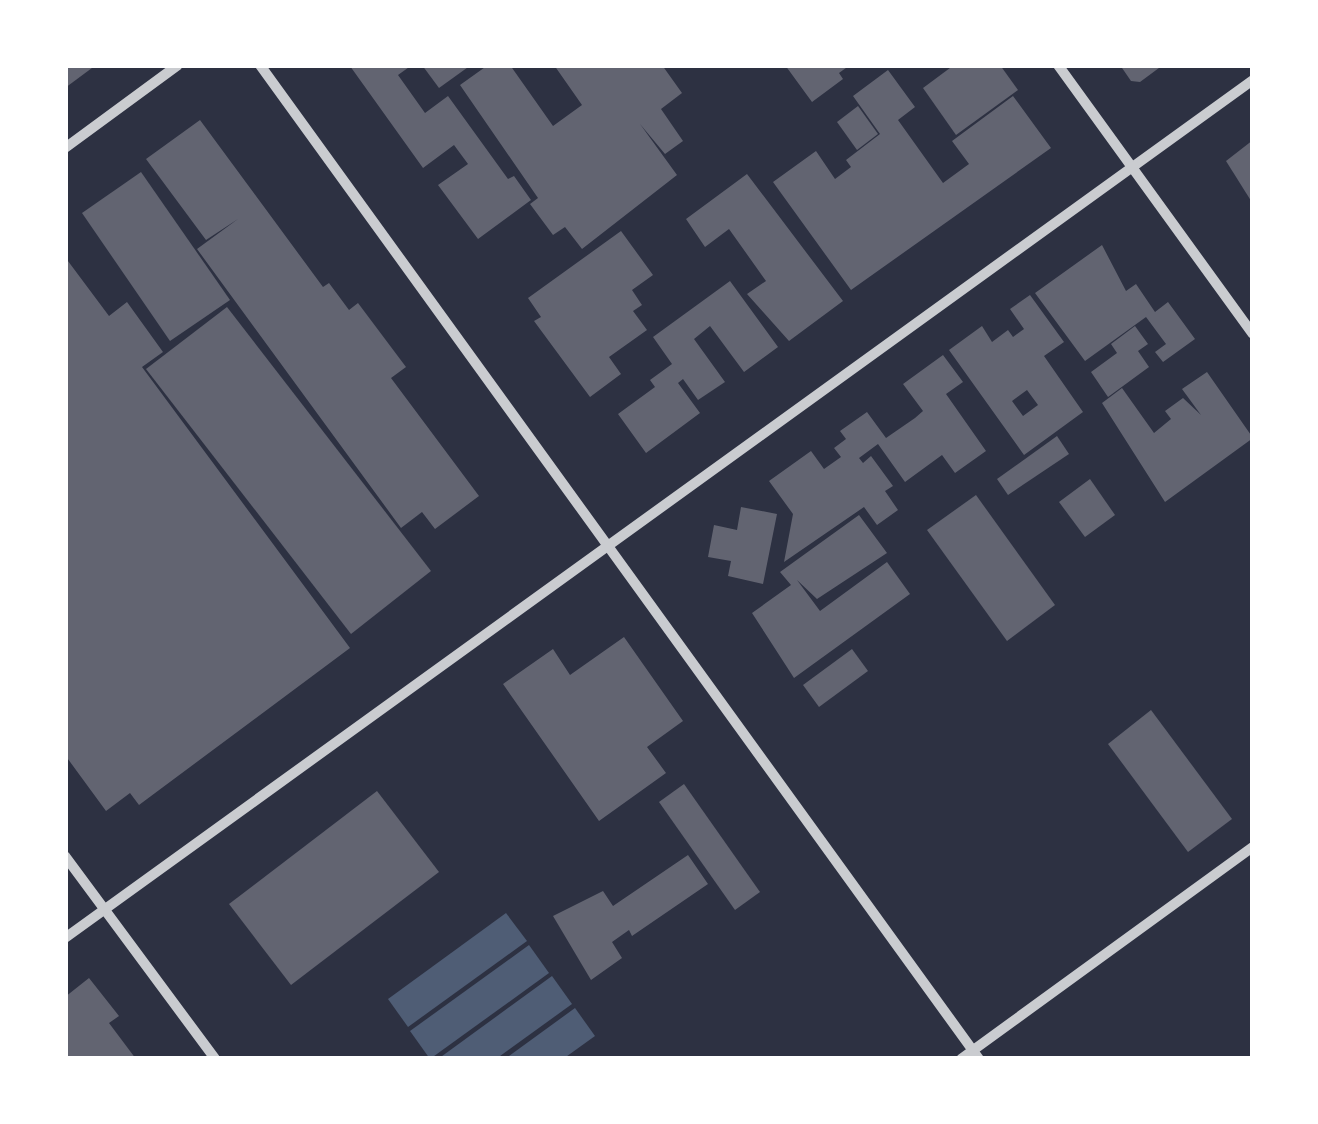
<!DOCTYPE html>
<html>
<head>
<meta charset="utf-8">
<style>
  body { margin:0 }
  #map { position:relative; width:1318px; height:1124px; overflow:hidden; background:#2d3142; font-family:"Space Grotesk",sans-serif }
  div>[style] { position:absolute }
  .water>* { inset:0; background:#4f5d75 }
  .building>* { inset:0; background:#626471 }
  .minor>* { height:10px; margin:-5px; padding:0 5px; transform-origin:5px; border-radius:5px; background:#caccd0 }
  span { translate:-50% -50%; white-space:nowrap; text-align:center; line-height:1.15; -webkit-text-stroke:10px #fff; paint-order:stroke }
  .frame { position:absolute; inset:0; border:68px solid #fff; pointer-events:none }
</style>
</head>
<body>
<div id="map">
  <div class="water">
    <i style="clip-path:polygon(506px 913px,527px 941px,408px 1027px,388px 999px)"></i>
    <i style="clip-path:polygon(529px 945px,549px 973px,430px 1059px,410px 1031px)"></i>
    <i style="clip-path:polygon(552px 976px,572px 1004px,496px 1059px,438px 1059px)"></i>
    <i style="clip-path:polygon(575px 1008px,595px 1036px,563px 1059px,505px 1059px)"></i>
  </div>
  <div class="building">
    <i style="clip-path:polygon(65px 65px,96px 65px,65px 88px)"></i>
    <i style="clip-path:polygon(412px 65px,398px 75px,425px 113px,448px 96px,508px 179px,514px 176px,531px 200px,478px 239px,438px 185px,468px 164px,454px 145px,423px 168px,350px 66px)"></i>
    <i style="clip-path:polygon(422px 65px,471px 65px,439px 88px)"></i>
    <i style="clip-path:polygon(488px 65px,510px 65px,553px 126px,582px 105px,554px 65px,662px 65px,682px 93px,661px 109px,683px 141px,665px 154px,640px 124px,677px 175px,582px 249px,565px 227px,553px 235px,530px 204px,538px 198px,460px 85px)"></i>
    <i style="clip-path:polygon(785px 65px,850px 65px,839px 73px,843px 79px,812px 102px)"></i>
    <i style="clip-path:polygon(954px 65px,1000px 65px,1018px 90px,956px 135px,923px 88px)"></i>
    <i style="clip-path:polygon(1120px 65px,1163px 65px,1140px 82px,1131px 81px)"></i>
    <i style="clip-path:polygon(888px 70px,915px 107px,898px 120px,943px 183px,969px 164px,952px 141px,1013px 96px,1051px 148px,851px 290px,773px 182px,816px 151px,835px 179px,851px 167px,846px 160px,880px 134px,853px 96px)"></i>
    <i style="clip-path:polygon(858px 106px,878px 134px,857px 150px,837px 122px)"></i>
    <i style="clip-path:polygon(200px 120px,323px 287px,329px 283px,349px 310px,358px 303px,406px 367px,391px 378px,479px 496px,435px 529px,422px 512px,401px 528px,197px 249px,238px 219px,206px 240px,146px 159px)"></i>
    <i style="clip-path:polygon(1253px 140px,1253px 204px,1226px 161px)"></i>
    <i style="clip-path:polygon(141px 172px,230px 300px,170px 341px,82px 213px)"></i>
    <i style="clip-path:polygon(747px 174px,843px 301px,789px 341px,747px 294px,766px 281px,729px 229px,705px 247px,686px 219px)"></i>
    <i style="clip-path:polygon(621px 231px,653px 275px,632px 290px,642px 305px,633px 311px,647px 330px,609px 357px,621px 374px,590px 397px,534px 321px,541px 317px,528px 298px)"></i>
    <i style="clip-path:polygon(1102px 245px,1126px 291px,1136px 284px,1155px 312px,1168px 302px,1195px 339px,1163px 362px,1155px 352px,1166px 344px,1146px 317px,1085px 361px,1035px 293px)"></i>
    <i style="clip-path:polygon(65px 257px,109px 316px,127px 302px,163px 352px,142px 367px,350px 648px,139px 805px,130px 793px,106px 811px,65px 755px)"></i>
    <i style="clip-path:polygon(730px 281px,778px 347px,744px 372px,710px 326px,694px 339px,725px 382px,698px 400px,683px 379px,678px 383px,700px 413px,646px 453px,618px 414px,655px 387px,650px 380px,672px 364px,653px 337px)"></i>
    <i style="clip-path:polygon(evenodd,1030px 295px,1064px 342px,1044px 356px,1083px 412px,1024px 455px,949px 350px,982px 326px,992px 342px,1008px 330px,1013px 337px,1024px 329px,1010px 309px,1030px 295px,1027px 390px,1038px 405px,1023px 416px,1012px 401px,1027px 390px)"></i>
    <i style="clip-path:polygon(227px 307px,431px 571px,351px 634px,146px 369px)"></i>
    <i style="clip-path:polygon(1135px 326px,1148px 344px,1138px 351px,1149px 367px,1108px 397px,1091px 372px,1117px 353px,1111px 344px)"></i>
    <i style="clip-path:polygon(943px 355px,963px 382px,946px 394px,986px 451px,955px 473px,942px 455px,905px 482px,878px 444px,859px 458px,863px 463px,871px 456px,893px 486px,885px 491px,898px 510px,877px 525px,864px 507px,784px 562px,793px 514px,769px 481px,811px 451px,824px 469px,841px 457px,834px 448px,846px 439px,840px 431px,867px 412px,886px 438px,915px 418px,923px 411px,903px 384px)"></i>
    <i style="clip-path:polygon(1207px 372px,1253px 438px,1165px 502px,1102px 403px,1122px 388px,1154px 433px,1171px 419px,1165px 411px,1183px 398px,1201px 415px,1182px 389px)"></i>
    <i style="clip-path:polygon(1057px 436px,1069px 454px,1008px 495px,997px 479px)"></i>
    <i style="clip-path:polygon(1090px 479px,1115px 515px,1085px 537px,1059px 502px)"></i>
    <i style="clip-path:polygon(976px 495px,1055px 605px,1007px 641px,927px 530px)"></i>
    <i style="clip-path:polygon(741px 507px,777px 514px,763px 584px,728px 576px,731px 561px,708px 557px,714px 525px,737px 530px)"></i>
    <i style="clip-path:polygon(859px 515px,887px 553px,817px 599px,797px 580px,820px 611px,887px 562px,910px 594px,794px 678px,752px 613px,791px 585px,780px 572px)"></i>
    <i style="clip-path:polygon(624px 637px,683px 721px,647px 747px,666px 773px,599px 821px,503px 684px,553px 649px,570px 675px)"></i>
    <i style="clip-path:polygon(852px 649px,868px 671px,819px 707px,803px 685px)"></i>
    <i style="clip-path:polygon(1151px 710px,1232px 819px,1188px 852px,1108px 744px)"></i>
    <i style="clip-path:polygon(684px 784px,760px 892px,735px 910px,659px 802px)"></i>
    <i style="clip-path:polygon(377px 791px,439px 872px,291px 985px,229px 904px)"></i>
    <i style="clip-path:polygon(688px 855px,708px 884px,632px 936px,629px 930px,612px 942px,622px 958px,591px 980px,553px 916px,603px 891px,613px 906px)"></i>
    <i style="clip-path:polygon(89px 978px,119px 1016px,109px 1023px,136px 1059px,65px 1059px,65px 997px)"></i>
  </div>
  <div class="minor">
    <i style="left:260px;top:65px;width:1227px;rotate:54.12deg"></i>
    <i style="left:1058px;top:65px;width:332px;rotate:54.1deg"></i>
    <i style="left:65px;top:148px;width:140px;rotate:-36.3deg"></i>
    <i style="left:65px;top:856px;width:252px;rotate:53.5deg"></i>
    <i style="left:65px;top:938px;width:1465px;rotate:-35.84deg"></i>
    <i style="left:961px;top:1059px;width:361px;rotate:-36deg"></i>
  </div>
  <div class="frame"></div>
</div>
</body>
</html>
